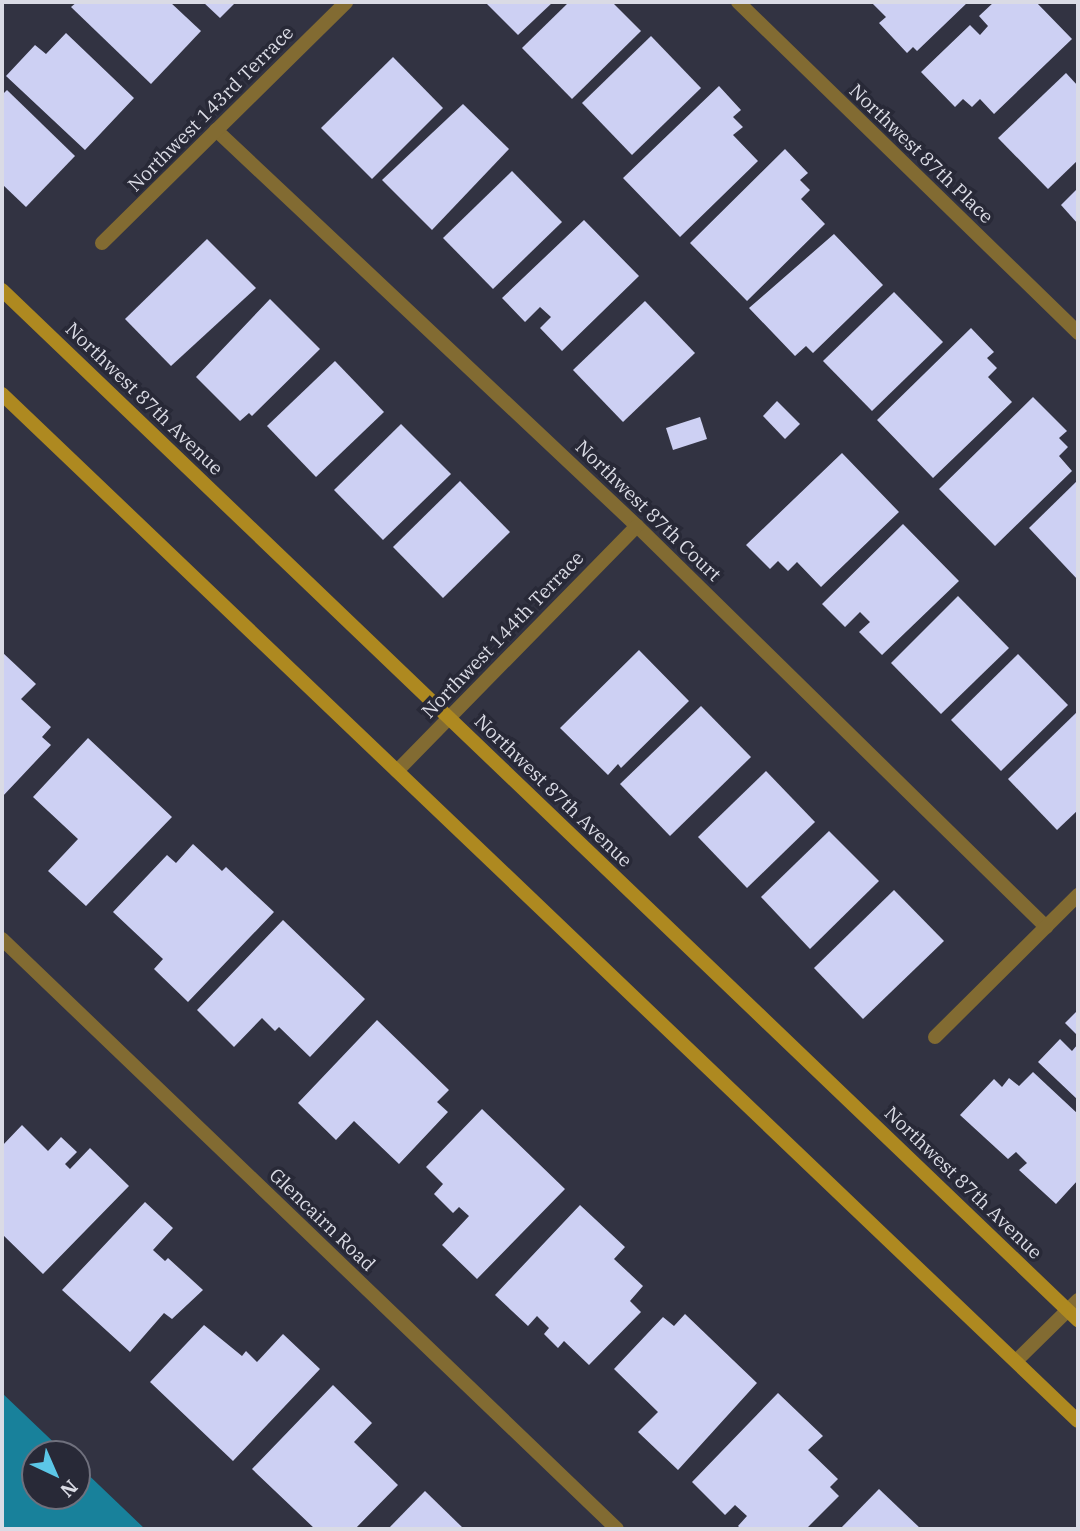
<!DOCTYPE html>
<html>
<head>
<meta charset="utf-8">
<style>
  body { margin:0 }
  #map { position:relative; width:1080px; height:1531px; overflow:hidden; background:#323342; font-family:"IBM Plex Serif",serif }
  div>[style] { position:absolute }
  .water>* { inset:0; background:#18819b }
  .building>* { inset:0; background:#cdd0f3 }
  .minor>* { height:14px; margin:-7px; padding:0 7px; transform-origin:7px; border-radius:7px; background:#826b32 }
  .tertiary>* { height:14px; margin:-7px; padding:0 7px; transform-origin:7px; border-radius:7px; background:#826b32 }
  .secondary>* { height:14px; margin:-7px; padding:0 7px; transform-origin:7px; border-radius:7px; background:#ae8920 }
  span { translate:-50% -50%; white-space:nowrap; text-align:center; line-height:1.15; -webkit-text-stroke:7px #282937; paint-order:stroke }
  .street-label { font-size:19px; color:#dadbe5 }
  .frame { position:absolute; inset:0; border:4px solid #dadbe5; pointer-events:none }
  .north { position:absolute; left:21px; top:1440px; width:70px; height:70px; box-sizing:border-box; background:#282937; border:2px solid #6f707d; border-radius:50%; rotate:136deg; font-size:19px; font-weight:700; line-height:28px; text-align:center; color:#dadbe5 }
  .north::after { content:''; display:block; margin:auto; width:24px; height:32px; background:#5cc7e7; clip-path:polygon(50% 0,100% 100%,50% 72%,0 100%) }
</style>
</head>
<body>
<div id="map">
  <div class="water">
    <i style="clip-path:polygon(2px 1393px,66px 1454px,35px 1454px,35px 1496px,77px 1496px,77px 1464px,145px 1529px,2px 1529px)"></i>
  </div>
  <div class="building">
    <i style="clip-path:polygon(77px 2px,170px 2px,201px 31px,151px 84px,71px 7px)"></i>
    <i style="clip-path:polygon(203px 2px,236px 2px,220px 18px)"></i>
    <i style="clip-path:polygon(485px 2px,553px 2px,518px 35px)"></i>
    <i style="clip-path:polygon(569px 2px,612px 2px,641px 31px,572px 99px,522px 48px)"></i>
    <i style="clip-path:polygon(871px 2px,968px 2px,917px 51px,913px 47px,907px 53px,879px 23px,886px 17px)"></i>
    <i style="clip-path:polygon(994px 2px,1036px 2px,1072px 39px,994px 114px,980px 99px,972px 107px,963px 99px,955px 107px,921px 72px,970px 25px,980px 35px,988px 26px,979px 16px)"></i>
    <i style="clip-path:polygon(66px 33px,134px 98px,85px 150px,6px 76px,35px 45px,46px 54px)"></i>
    <i style="clip-path:polygon(651px 36px,701px 88px,632px 155px,582px 103px)"></i>
    <i style="clip-path:polygon(393px 57px,443px 108px,372px 179px,321px 128px)"></i>
    <i style="clip-path:polygon(1066px 73px,1078px 86px,1078px 160px,1048px 189px,998px 138px)"></i>
    <i style="clip-path:polygon(719px 86px,741px 110px,733px 117px,743px 127px,733px 135px,758px 161px,680px 237px,623px 178px)"></i>
    <i style="clip-path:polygon(7px 90px,75px 156px,26px 207px,2px 184px,2px 95px)"></i>
    <i style="clip-path:polygon(463px 104px,509px 149px,432px 230px,382px 180px)"></i>
    <i style="clip-path:polygon(785px 149px,808px 173px,800px 180px,810px 190px,801px 199px,825px 224px,747px 301px,690px 243px)"></i>
    <i style="clip-path:polygon(512px 171px,562px 222px,493px 289px,443px 238px)"></i>
    <i style="clip-path:polygon(1078px 188px,1078px 224px,1061px 205px)"></i>
    <i style="clip-path:polygon(584px 220px,639px 276px,562px 351px,540px 328px,551px 317px,540px 307px,525px 322px,502px 298px)"></i>
    <i style="clip-path:polygon(834px 234px,883px 285px,813px 353px,806px 346px,795px 356px,749px 308px)"></i>
    <i style="clip-path:polygon(207px 239px,256px 288px,171px 366px,125px 319px)"></i>
    <i style="clip-path:polygon(894px 292px,943px 342px,872px 411px,823px 361px)"></i>
    <i style="clip-path:polygon(270px 299px,320px 349px,252px 416px,249px 413px,240px 421px,196px 377px)"></i>
    <i style="clip-path:polygon(645px 301px,695px 353px,623px 422px,573px 370px)"></i>
    <i style="clip-path:polygon(971px 328px,994px 352px,987px 358px,997px 368px,988px 377px,1012px 402px,933px 478px,877px 420px)"></i>
    <i style="clip-path:polygon(335px 361px,384px 412px,316px 477px,267px 426px)"></i>
    <i style="clip-path:polygon(1033px 397px,1067px 431px,1059px 438px,1068px 447px,1059px 456px,1072px 471px,995px 546px,939px 489px)"></i>
    <i style="clip-path:polygon(777px 401px,800px 424px,785px 439px,763px 416px)"></i>
    <i style="clip-path:polygon(700px 417px,707px 439px,673px 450px,666px 428px)"></i>
    <i style="clip-path:polygon(401px 424px,451px 474px,383px 540px,334px 490px)"></i>
    <i style="clip-path:polygon(842px 453px,899px 512px,821px 587px,797px 562px,788px 571px,778px 561px,770px 569px,746px 545px)"></i>
    <i style="clip-path:polygon(1078px 480px,1078px 580px,1029px 528px)"></i>
    <i style="clip-path:polygon(460px 481px,510px 532px,443px 598px,393px 547px)"></i>
    <i style="clip-path:polygon(903px 524px,959px 581px,882px 655px,859px 632px,870px 622px,860px 612px,845px 627px,822px 604px)"></i>
    <i style="clip-path:polygon(958px 596px,1009px 648px,941px 714px,891px 663px)"></i>
    <i style="clip-path:polygon(639px 650px,689px 701px,621px 768px,618px 764px,608px 775px,560px 728px)"></i>
    <i style="clip-path:polygon(2px 652px,36px 684px,21px 699px,51px 727px,42px 737px,51px 745px,2px 797px)"></i>
    <i style="clip-path:polygon(1018px 654px,1068px 705px,1001px 771px,951px 720px)"></i>
    <i style="clip-path:polygon(701px 706px,751px 757px,670px 836px,620px 784px)"></i>
    <i style="clip-path:polygon(1078px 711px,1078px 810px,1057px 830px,1008px 779px)"></i>
    <i style="clip-path:polygon(88px 738px,172px 817px,86px 906px,48px 871px,78px 839px,33px 797px)"></i>
    <i style="clip-path:polygon(766px 771px,815px 822px,747px 888px,698px 837px)"></i>
    <i style="clip-path:polygon(829px 831px,879px 881px,810px 949px,761px 897px)"></i>
    <i style="clip-path:polygon(193px 844px,222px 871px,226px 867px,274px 912px,188px 1002px,154px 969px,163px 959px,113px 912px,167px 855px,176px 863px)"></i>
    <i style="clip-path:polygon(894px 890px,944px 941px,863px 1019px,814px 968px)"></i>
    <i style="clip-path:polygon(283px 920px,365px 999px,310px 1057px,279px 1027px,275px 1031px,262px 1018px,234px 1047px,197px 1010px)"></i>
    <i style="clip-path:polygon(1078px 1010px,1078px 1036px,1065px 1023px)"></i>
    <i style="clip-path:polygon(377px 1020px,449px 1090px,437px 1102px,448px 1112px,399px 1164px,354px 1121px,336px 1140px,298px 1103px)"></i>
    <i style="clip-path:polygon(1060px 1039px,1072px 1051px,1078px 1044px,1078px 1100px,1038px 1062px)"></i>
    <i style="clip-path:polygon(1033px 1072px,1078px 1114px,1078px 1180px,1056px 1204px,1019px 1170px,1027px 1163px,1016px 1152px,1008px 1159px,960px 1115px,994px 1079px,1002px 1087px,1009px 1078px,1019px 1086px)"></i>
    <i style="clip-path:polygon(482px 1109px,565px 1189px,477px 1279px,442px 1245px,469px 1216px,459px 1207px,453px 1213px,434px 1194px,443px 1184px,426px 1167px)"></i>
    <i style="clip-path:polygon(22px 1125px,48px 1151px,61px 1137px,77px 1152px,65px 1164px,70px 1169px,90px 1148px,129px 1186px,43px 1274px,2px 1234px,2px 1146px)"></i>
    <i style="clip-path:polygon(145px 1202px,173px 1228px,153px 1250px,165px 1261px,168px 1258px,203px 1290px,172px 1319px,164px 1313px,130px 1352px,62px 1290px)"></i>
    <i style="clip-path:polygon(580px 1205px,625px 1247px,614px 1259px,643px 1286px,630px 1301px,641px 1312px,589px 1365px,564px 1341px,558px 1348px,544px 1334px,549px 1328px,537px 1316px,528px 1326px,495px 1295px)"></i>
    <i style="clip-path:polygon(685px 1314px,757px 1383px,678px 1470px,638px 1432px,658px 1412px,614px 1369px,663px 1317px,674px 1326px)"></i>
    <i style="clip-path:polygon(204px 1325px,242px 1356px,246px 1351px,257px 1362px,283px 1334px,320px 1369px,233px 1461px,150px 1382px)"></i>
    <i style="clip-path:polygon(333px 1385px,372px 1423px,354px 1442px,398px 1485px,355px 1529px,315px 1529px,252px 1469px)"></i>
    <i style="clip-path:polygon(778px 1393px,823px 1436px,808px 1450px,838px 1479px,830px 1487px,839px 1496px,806px 1529px,741px 1529px,738px 1526px,747px 1516px,735px 1505px,725px 1515px,692px 1482px)"></i>
    <i style="clip-path:polygon(879px 1489px,921px 1529px,840px 1529px)"></i>
    <i style="clip-path:polygon(425px 1491px,464px 1529px,388px 1529px)"></i>
  </div>
  <div class="minor">
    <i style="left:738px;top:2px;width:475px;rotate:44.2deg"></i>
    <i style="left:216px;top:130px;width:578px;rotate:43.25deg"></i>
    <i style="left:637px;top:526px;width:573px;rotate:44.43deg"></i>
    <i style="left:102px;top:243px;width:343px;rotate:-44.6deg"></i>
    <i style="left:397px;top:771px;width:343px;rotate:-45.6deg"></i>
    <i style="left:2px;top:939px;width:852px;rotate:43.81deg"></i>
    <i style="left:935px;top:1037px;width:202px;rotate:-44.8deg"></i>
  </div>
  <div class="tertiary">
    <i style="left:1016px;top:1361px;width:87px;rotate:-44.5deg"></i>
  </div>
  <div class="secondary">
    <i style="left:2px;top:290px;width:1490px;rotate:43.75deg"></i>
    <i style="left:2px;top:394px;width:1487px;rotate:43.67deg"></i>
  </div>
  <div class="street-label">
    <span style="left:211px;top:109px;rotate:-45deg">Northwest 143rd Terrace</span>
    <span style="left:921px;top:154px;rotate:44deg">Northwest 87th Place</span>
    <span style="left:144px;top:399px;rotate:44deg">Northwest 87th Avenue</span>
    <span style="left:648px;top:511px;rotate:44deg">Northwest 87th Court</span>
    <span style="left:503px;top:635px;rotate:-46deg">Northwest 144th Terrace</span>
    <span style="left:553px;top:791px;rotate:44deg">Northwest 87th Avenue</span>
    <span style="left:963px;top:1183px;rotate:44deg">Northwest 87th Avenue</span>
    <span style="left:322px;top:1220px;rotate:44deg">Glencairn Road</span>
  </div>
  <div class="frame"></div>
  <div class="north">N</div>
</div>
</body>
</html>
